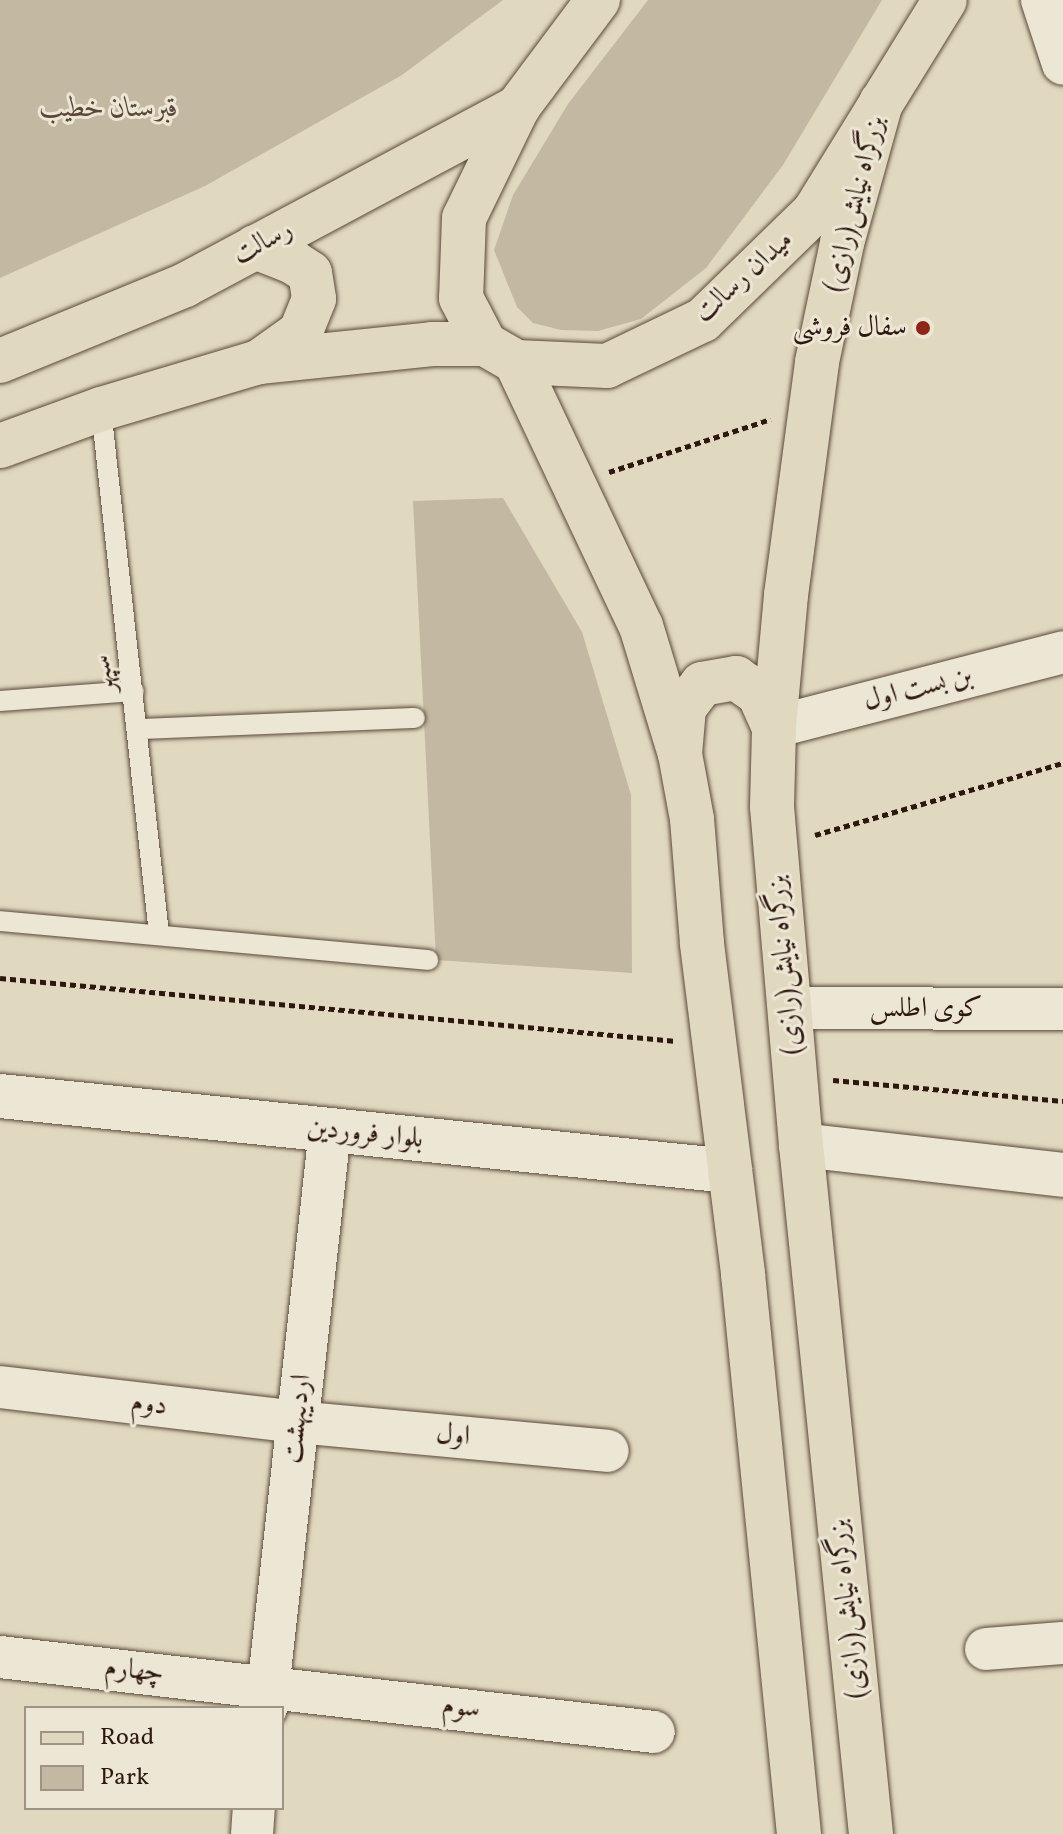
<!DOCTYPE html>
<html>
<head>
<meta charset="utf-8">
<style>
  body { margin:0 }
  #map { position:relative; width:1063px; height:1834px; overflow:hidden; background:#e1d9bf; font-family:Vollkorn,Amiri,serif }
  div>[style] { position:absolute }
  .green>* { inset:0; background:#c3b8a1 }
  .path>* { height:5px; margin-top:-2.5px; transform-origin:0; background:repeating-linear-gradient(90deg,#2e170e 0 6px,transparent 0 10px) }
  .roads { filter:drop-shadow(0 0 2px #5b483a) drop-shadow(0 0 2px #5b483a) }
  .lane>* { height:20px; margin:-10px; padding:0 10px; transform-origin:10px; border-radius:10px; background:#ece6d5 }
  .street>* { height:42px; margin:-21px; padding:0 21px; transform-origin:21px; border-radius:21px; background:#ece6d5 }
  .secondary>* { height:44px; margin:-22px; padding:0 22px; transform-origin:22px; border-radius:22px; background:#ece6d5 }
  .primary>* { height:44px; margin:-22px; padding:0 22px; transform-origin:22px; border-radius:22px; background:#e1d9bf }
  .highway>* { height:44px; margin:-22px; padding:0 22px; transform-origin:22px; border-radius:22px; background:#e1d9bf }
  .dots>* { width:22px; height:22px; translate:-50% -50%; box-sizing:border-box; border:4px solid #ece6d5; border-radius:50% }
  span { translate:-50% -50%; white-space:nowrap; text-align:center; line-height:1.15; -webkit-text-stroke:6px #ece6d5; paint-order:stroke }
  .park-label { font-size:28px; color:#5b473a; font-style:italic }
  .street-label { font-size:28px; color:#2e170e }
  .poi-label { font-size:28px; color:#2e170e }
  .right { translate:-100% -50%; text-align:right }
  .legend { position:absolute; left:24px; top:1706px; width:260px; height:104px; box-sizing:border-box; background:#ece6d5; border:2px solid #a09385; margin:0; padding:10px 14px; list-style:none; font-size:24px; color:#2e170e }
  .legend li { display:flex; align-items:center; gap:16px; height:40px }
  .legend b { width:40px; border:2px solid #a09385 }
</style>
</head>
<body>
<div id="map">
  <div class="green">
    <i style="clip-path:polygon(0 0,503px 0,402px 75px,205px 186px,0 278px)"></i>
    <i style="clip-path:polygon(648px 0,882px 0,783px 165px,706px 268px,641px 319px,598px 331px,561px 330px,533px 323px,517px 307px,494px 250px,513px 195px,568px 104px)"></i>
    <i style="clip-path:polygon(503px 498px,582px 632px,631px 795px,632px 973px,436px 960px,413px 501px)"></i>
  </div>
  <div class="path">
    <i style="left:609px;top:472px;width:170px;rotate:-18.1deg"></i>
    <i style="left:815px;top:835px;width:258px;rotate:-16.2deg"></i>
    <i style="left:0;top:978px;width:679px;rotate:5.32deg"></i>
    <i style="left:833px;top:1080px;width:231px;rotate:5.2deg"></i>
  </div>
  <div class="roads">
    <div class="lane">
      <i style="left:101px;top:409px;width:528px;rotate:83.7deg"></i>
      <i style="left:0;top:701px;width:134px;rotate:-4.3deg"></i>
      <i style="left:139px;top:729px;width:276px;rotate:-2.3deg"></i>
      <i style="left:0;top:921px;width:430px;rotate:5.2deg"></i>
    </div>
    <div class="street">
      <i style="left:1042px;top:0;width:67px;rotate:71.8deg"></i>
      <i style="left:774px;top:727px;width:299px;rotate:-14.5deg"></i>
      <i style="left:789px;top:1008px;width:274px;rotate:0.2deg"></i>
      <i style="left:0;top:1387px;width:299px;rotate:6.7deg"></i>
      <i style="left:297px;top:1422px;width:312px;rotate:5.3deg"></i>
      <i style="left:986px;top:1649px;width:77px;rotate:-4.5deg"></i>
      <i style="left:0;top:1657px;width:658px;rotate:6.54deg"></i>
      <i style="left:266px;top:1708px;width:582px;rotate:-83.68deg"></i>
      <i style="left:252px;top:1834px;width:26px;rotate:-86deg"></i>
    </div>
    <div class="secondary">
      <i style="left:0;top:1096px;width:734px;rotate:5.87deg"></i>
      <i style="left:801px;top:1145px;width:264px;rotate:6.5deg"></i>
    </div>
    <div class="primary">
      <i style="left:255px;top:247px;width:41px;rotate:21.5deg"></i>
      <i style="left:293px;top:262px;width:20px;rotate:33deg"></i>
      <i style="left:310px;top:273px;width:26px;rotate:81deg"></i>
      <i style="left:314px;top:299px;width:35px;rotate:112deg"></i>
      <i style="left:301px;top:332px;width:52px;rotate:144.5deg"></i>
      <i style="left:0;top:361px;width:200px;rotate:-22.3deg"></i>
      <i style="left:185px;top:285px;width:378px;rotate:-28.1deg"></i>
      <i style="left:0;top:446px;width:108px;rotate:-20.1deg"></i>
      <i style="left:101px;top:409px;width:165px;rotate:-16.6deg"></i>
      <i style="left:259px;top:362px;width:174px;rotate:-5.9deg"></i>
      <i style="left:432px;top:344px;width:53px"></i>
      <i style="left:680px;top:754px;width:46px;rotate:-85deg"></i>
      <i style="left:684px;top:708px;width:30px;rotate:-53deg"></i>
      <i style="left:702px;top:684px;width:35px;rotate:-10deg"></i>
      <i style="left:736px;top:678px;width:28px;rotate:35deg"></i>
      <i style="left:759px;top:694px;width:36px;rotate:66deg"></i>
    </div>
    <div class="highway">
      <i style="left:598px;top:0;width:134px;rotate:126.8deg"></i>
      <i style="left:518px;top:107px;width:123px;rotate:115.9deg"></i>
      <i style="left:464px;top:218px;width:80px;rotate:92.1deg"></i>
      <i style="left:461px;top:298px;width:52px;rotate:62.4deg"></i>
      <i style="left:485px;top:344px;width:36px;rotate:30deg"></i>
      <i style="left:516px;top:362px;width:91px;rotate:2.5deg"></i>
      <i style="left:607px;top:366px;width:106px;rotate:-25.6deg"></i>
      <i style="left:703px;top:320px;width:155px;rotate:-44.2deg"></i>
      <i style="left:814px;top:212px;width:249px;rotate:-58.3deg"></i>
      <i style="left:516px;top:362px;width:292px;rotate:64.7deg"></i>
      <i style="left:641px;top:626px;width:134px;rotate:73.1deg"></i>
      <i style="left:680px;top:754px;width:66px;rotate:79.5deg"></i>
      <i style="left:692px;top:819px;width:125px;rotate:85.4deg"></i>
      <i style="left:702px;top:944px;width:333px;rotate:82.9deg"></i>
      <i style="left:743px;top:1274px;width:563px;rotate:84.29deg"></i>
      <i style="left:871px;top:1834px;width:693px;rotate:-95.8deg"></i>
      <i style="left:801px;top:1145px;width:340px;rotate:-94.9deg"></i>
      <i style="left:772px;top:806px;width:79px;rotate:-88.5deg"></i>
      <i style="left:774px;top:727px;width:133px;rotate:-84.8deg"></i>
      <i style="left:786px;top:595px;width:235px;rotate:-82.4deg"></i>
      <i style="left:817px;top:362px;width:122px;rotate:-78.1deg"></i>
      <i style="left:842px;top:243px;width:146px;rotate:-74.5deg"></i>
    </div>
  </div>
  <div class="dots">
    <i style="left:923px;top:328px;background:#8f2418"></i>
  </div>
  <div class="park-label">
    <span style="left:109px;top:109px">قبرستان خطیب</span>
  </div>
  <div class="street-label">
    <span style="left:855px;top:204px;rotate:-76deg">بزرگراه نیایش(رازی)</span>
    <span style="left:263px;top:243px;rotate:-28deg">رسالت</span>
    <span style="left:744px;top:277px;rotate:-42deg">میدان رسالت</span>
    <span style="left:104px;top:674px;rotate:-97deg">سپهر</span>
    <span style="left:918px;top:689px;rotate:-14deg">بن بست اول</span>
    <span style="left:785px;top:965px;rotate:-95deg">بزرگراه نیایش(رازی)</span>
    <span style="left:926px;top:1009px">کوی اطلس</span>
    <span style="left:365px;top:1134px;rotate:6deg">بلوار فروردین</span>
    <span style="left:149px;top:1405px;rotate:7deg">دوم</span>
    <span style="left:298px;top:1419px;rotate:-84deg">اردیبهشت</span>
    <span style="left:453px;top:1436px;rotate:5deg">اول</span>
    <span style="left:848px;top:1609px;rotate:-96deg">بزرگراه نیایش(رازی)</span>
    <span style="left:134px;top:1671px;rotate:6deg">چهارم</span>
    <span style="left:461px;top:1708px;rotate:7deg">سوم</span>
  </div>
  <div class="poi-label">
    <span class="right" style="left:907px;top:328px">سفال فروشی</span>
  </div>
  <ul class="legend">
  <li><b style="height:10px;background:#e1d9bf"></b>Road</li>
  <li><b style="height:22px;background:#c3b8a1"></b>Park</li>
  </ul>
</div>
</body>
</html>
